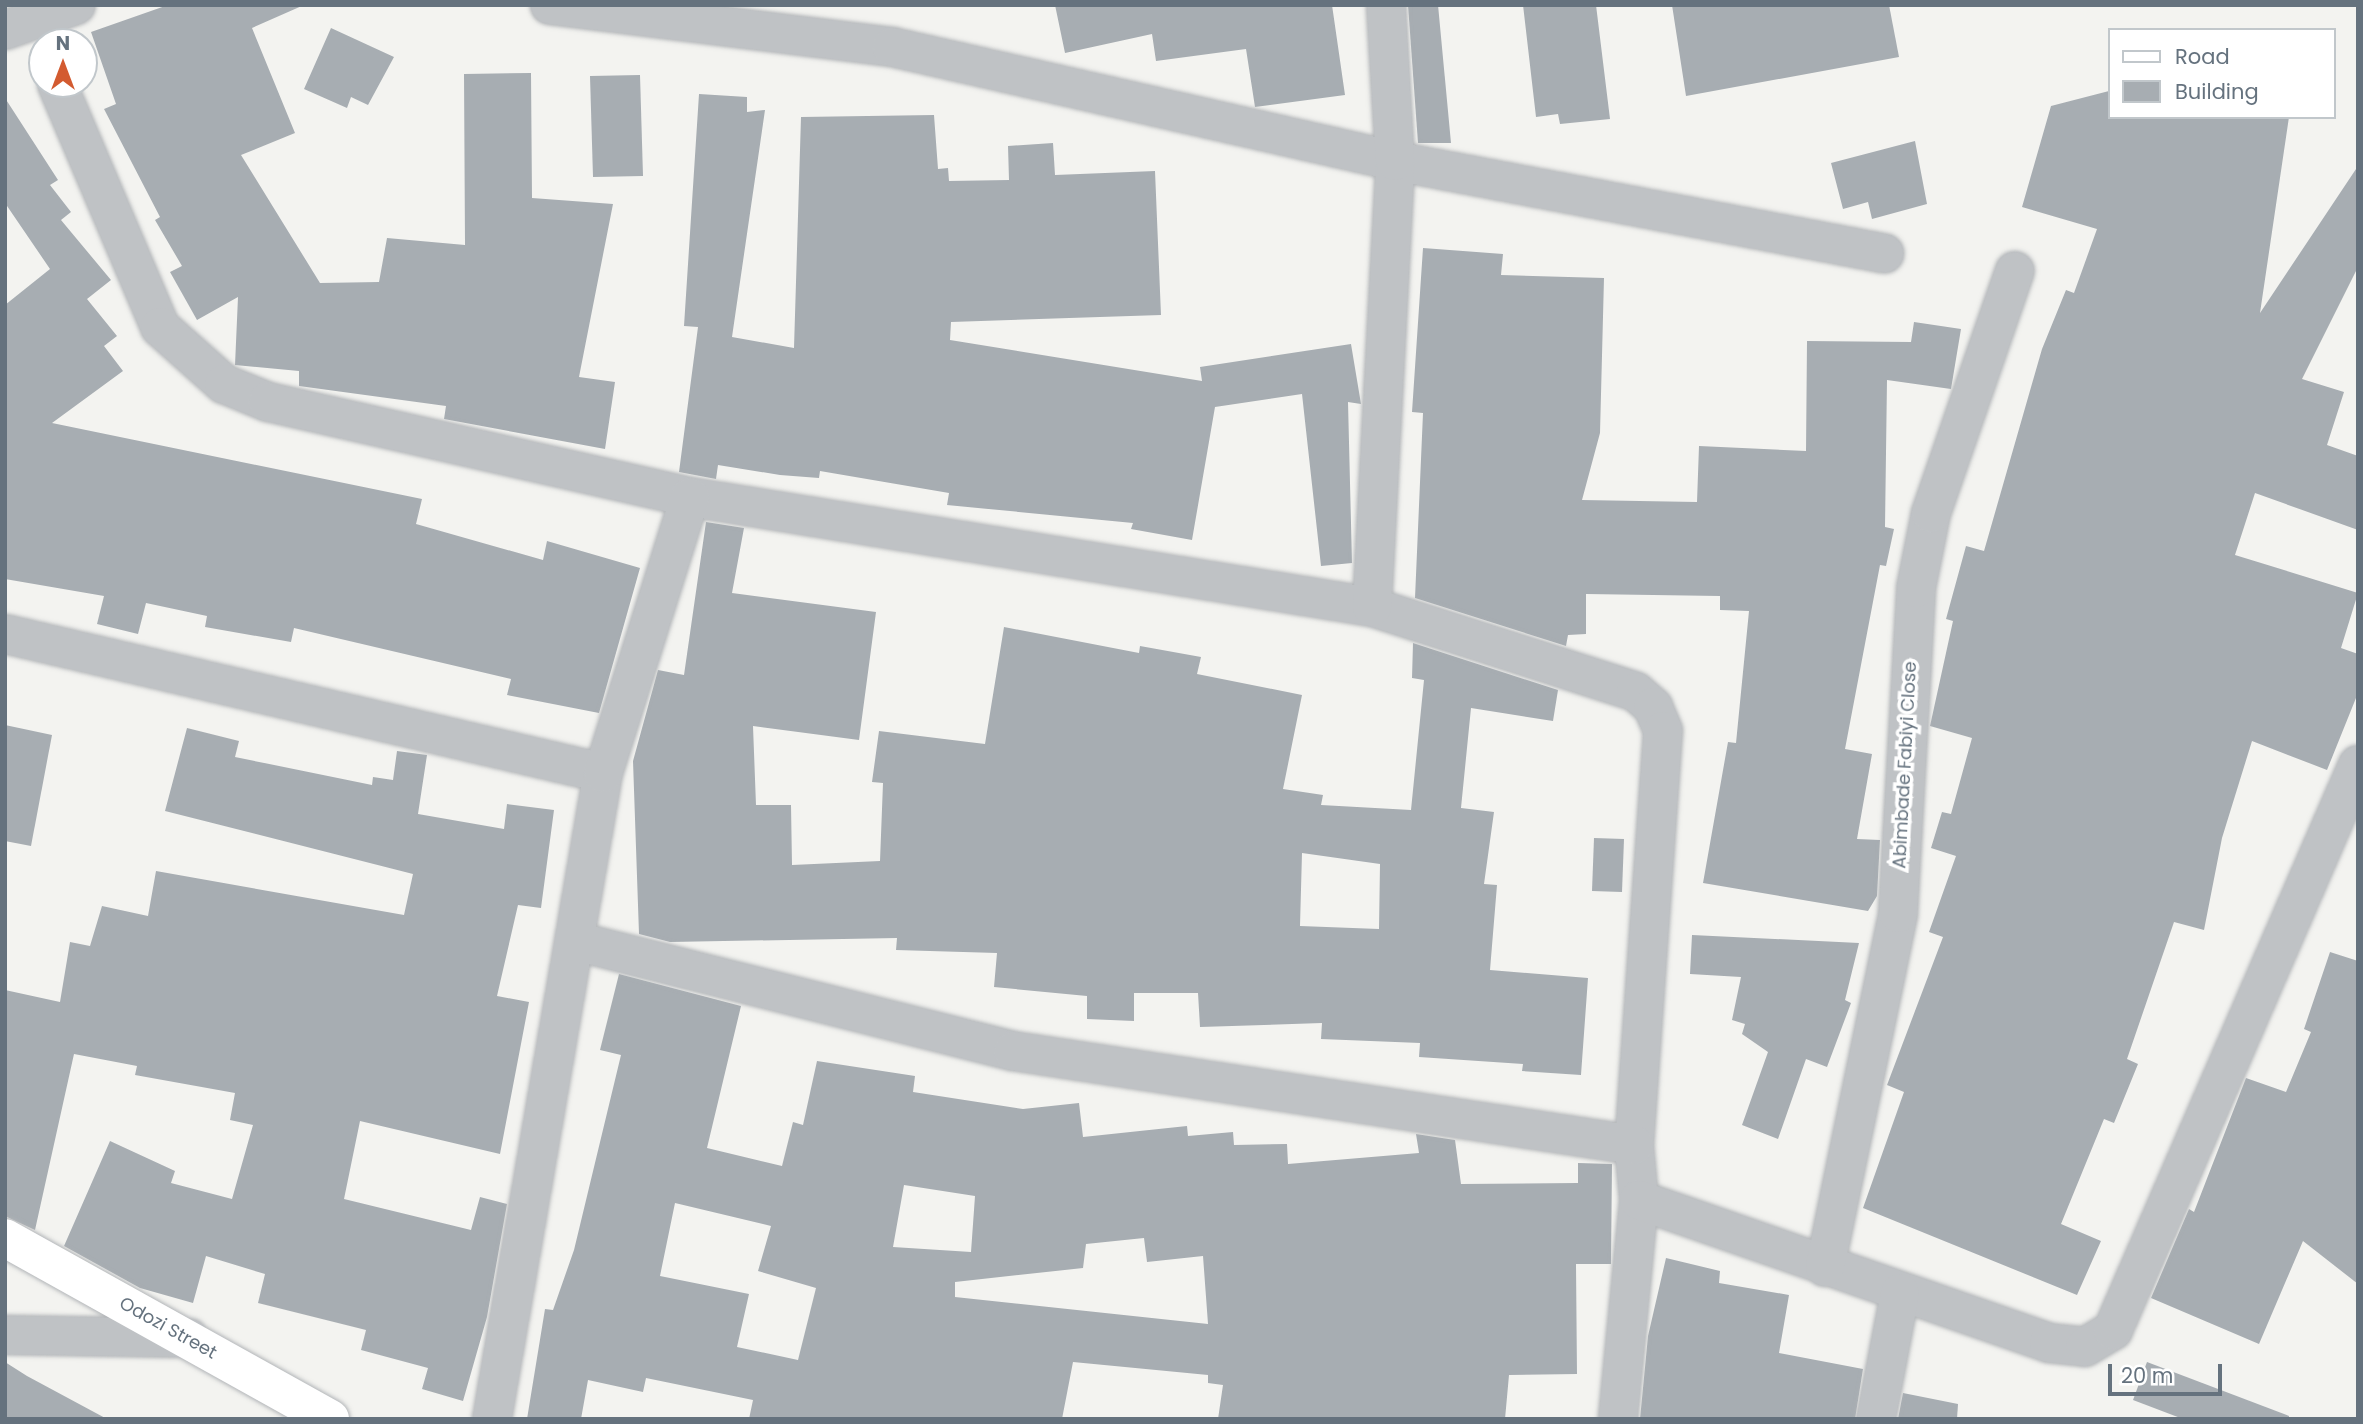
<!DOCTYPE html>
<html>
<head>
<meta charset="utf-8">
<style>
  body { margin:0 }
  #map { position:relative; width:2363px; height:1424px; overflow:hidden; background:#f3f3f0; font-family:Poppins,sans-serif }
  div>[style] { position:absolute }
  .building>* { inset:0; background:#a7adb2 }
  .roads { filter:drop-shadow(0 0 2px #b2b5b8) drop-shadow(0 0 2px #b2b5b8) }
  .minor>* { height:38px; margin:-19px; padding:0 19px; transform-origin:19px; border-radius:19px; background:#bfc2c5 }
  .major>* { height:38px; margin:-19px; padding:0 19px; transform-origin:19px; border-radius:19px; background:#fff }
  span { translate:-50% -50%; white-space:nowrap; text-align:center; line-height:1.15; -webkit-text-stroke:7px #fff; paint-order:stroke }
  .street-label { font-size:18px; color:#65727e }
  .frame { position:absolute; inset:0; border:7px solid #65727e; pointer-events:none }
  .legend { position:absolute; left:2108px; top:28px; width:228px; height:91px; box-sizing:border-box; background:#fff; border:2px solid #c1c7cb; margin:0; padding:9px 12px; list-style:none; font-size:21px; color:#65727e }
  .legend li { display:flex; align-items:center; gap:14px; height:35px }
  .legend b { width:35px; border:2px solid #c1c7cb }
  .north { position:absolute; left:28px; top:28px; width:70px; height:70px; box-sizing:border-box; background:#fff; border:2px solid #c1c7cb; border-radius:50%; rotate:0deg; font-size:19px; font-weight:700; line-height:28px; text-align:center; color:#65727e }
  .north::after { content:''; display:block; margin:auto; width:24px; height:32px; background:#d35b30; clip-path:polygon(50% 0,100% 100%,50% 72%,0 100%) }
  .scale { position:absolute; left:2108px; top:1364px; width:114px; height:32px; box-sizing:border-box; border:4px solid #65727e; border-top:0; padding-left:9px; font-size:21px; line-height:24px; white-space:nowrap; color:#65727e; -webkit-text-stroke:5px #fff; paint-order:stroke }
</style>
</head>
<body>
<div id="map">
  <div class="building">
    <i style="clip-path:polygon(168px 5px,304px 5px,252px 28px,295px 133px,241px 155px,320px 283px,379px 282px,387px 238px,465px 245px,464px 74px,531px 73px,532px 198px,613px 204px,579px 377px,615px 382px,605px 449px,444px 419px,446px 406px,299px 386px,299px 371px,235px 365px,238px 297px,197px 320px,170px 272px,182px 266px,155px 220px,160px 217px,104px 109px,116px 104px,91px 32px)"></i>
    <i style="clip-path:polygon(1055px 5px,1332px 5px,1345px 95px,1255px 107px,1246px 49px,1156px 61px,1152px 34px,1065px 53px)"></i>
    <i style="clip-path:polygon(1408px 5px,1438px 5px,1451px 143px,1418px 143px)"></i>
    <i style="clip-path:polygon(1523px 5px,1596px 5px,1610px 119px,1560px 124px,1558px 114px,1536px 117px)"></i>
    <i style="clip-path:polygon(1672px 5px,1889px 5px,1899px 57px,1686px 96px)"></i>
    <i style="clip-path:polygon(331px 28px,394px 57px,368px 105px,351px 97px,347px 108px,304px 89px)"></i>
    <i style="clip-path:polygon(640px 75px,643px 176px,593px 177px,590px 76px)"></i>
    <i style="clip-path:polygon(2109px 91px,2109px 117px,2289px 117px,2260px 313px,2358px 166px,2358px 267px,2302px 379px,2344px 392px,2327px 445px,2358px 456px,2358px 530px,2255px 493px,2235px 555px,2358px 593px,2341px 648px,2358px 654px,2358px 693px,2327px 770px,2252px 741px,2222px 838px,2204px 930px,2174px 922px,2127px 1059px,2138px 1064px,2114px 1123px,2104px 1119px,2061px 1224px,2101px 1241px,2077px 1295px,1863px 1208px,1904px 1092px,1887px 1085px,1943px 937px,1929px 932px,1956px 856px,1931px 848px,1942px 812px,1951px 814px,1972px 738px,1930px 726px,1953px 621px,1946px 619px,1966px 546px,1984px 551px,2042px 349px,2066px 290px,2074px 293px,2097px 229px,2022px 207px,2051px 106px)"></i>
    <i style="clip-path:polygon(699px 94px,747px 97px,747px 112px,765px 110px,732px 337px,794px 348px,801px 117px,934px 115px,938px 169px,948px 168px,949px 181px,1009px 180px,1008px 146px,1053px 143px,1055px 175px,1155px 171px,1161px 315px,951px 322px,950px 340px,1202px 381px,1200px 367px,1351px 344px,1361px 404px,1348px 402px,1352px 563px,1321px 566px,1302px 394px,1215px 407px,1192px 540px,1131px 529px,1133px 523px,947px 505px,949px 493px,820px 471px,819px 478px,780px 475px,718px 465px,716px 479px,679px 472px,698px 327px,684px 326px)"></i>
    <i style="clip-path:polygon(5px 98px,58px 180px,50px 185px,71px 212px,61px 220px,111px 280px,87px 299px,117px 336px,104px 346px,123px 371px,52px 423px,422px 499px,416px 524px,543px 560px,547px 541px,640px 568px,599px 713px,507px 695px,511px 679px,294px 628px,291px 642px,205px 627px,207px 616px,146px 603px,138px 634px,97px 624px,104px 596px,5px 579px,5px 305px,50px 269px,5px 203px)"></i>
    <i style="clip-path:polygon(1915px 141px,1927px 204px,1872px 219px,1868px 202px,1843px 209px,1831px 163px)"></i>
    <i style="clip-path:polygon(1423px 248px,1503px 254px,1501px 275px,1604px 278px,1600px 433px,1582px 500px,1697px 502px,1699px 446px,1806px 451px,1807px 341px,1911px 342px,1914px 322px,1961px 329px,1951px 389px,1887px 380px,1885px 527px,1894px 529px,1886px 566px,1880px 565px,1845px 749px,1872px 754px,1857px 839px,1880px 840px,1877px 896px,1868px 911px,1703px 883px,1728px 742px,1736px 743px,1749px 611px,1720px 610px,1720px 596px,1586px 594px,1586px 634px,1568px 635px,1566px 646px,1415px 598px,1423px 413px,1412px 412px)"></i>
    <i style="clip-path:polygon(evenodd,706px 522px,744px 528px,732px 593px,876px 612px,859px 740px,753px 726px,756px 805px,791px 805px,792px 865px,880px 861px,883px 783px,872px 782px,879px 731px,985px 744px,1004px 627px,1139px 653px,1140px 646px,1201px 657px,1197px 674px,1302px 695px,1283px 789px,1323px 795px,1321px 805px,1411px 810px,1424px 680px,1412px 678px,1413px 643px,1558px 690px,1553px 721px,1471px 708px,1461px 808px,1494px 812px,1484px 884px,1497px 885px,1490px 970px,1588px 978px,1581px 1075px,1522px 1071px,1523px 1064px,1419px 1057px,1420px 1043px,1321px 1039px,1322px 1023px,1200px 1027px,1198px 993px,1134px 993px,1134px 1021px,1087px 1019px,1087px 996px,994px 987px,997px 953px,896px 950px,897px 938px,670px 942px,639px 934px,633px 761px,658px 670px,684px 675px,706px 522px,1302px 853px,1380px 864px,1379px 929px,1300px 926px,1302px 853px)"></i>
    <i style="clip-path:polygon(5px 725px,52px 735px,31px 846px,5px 841px)"></i>
    <i style="clip-path:polygon(187px 728px,239px 741px,235px 757px,372px 785px,373px 777px,393px 780px,397px 751px,427px 755px,418px 814px,504px 829px,507px 804px,554px 810px,541px 908px,518px 905px,497px 996px,529px 1002px,500px 1154px,360px 1121px,344px 1199px,471px 1230px,480px 1197px,507px 1204px,487px 1317px,463px 1401px,422px 1389px,428px 1368px,361px 1350px,366px 1330px,258px 1303px,265px 1274px,206px 1256px,193px 1303px,140px 1288px,64px 1246px,110px 1141px,175px 1171px,171px 1183px,232px 1199px,253px 1125px,230px 1120px,235px 1093px,135px 1075px,137px 1066px,74px 1054px,35px 1230px,5px 1216px,5px 990px,60px 1002px,70px 942px,90px 946px,102px 906px,148px 916px,156px 871px,404px 915px,413px 874px,165px 811px)"></i>
    <i style="clip-path:polygon(1594px 838px,1624px 839px,1622px 892px,1592px 891px)"></i>
    <i style="clip-path:polygon(1692px 935px,1859px 943px,1845px 1000px,1851px 1003px,1827px 1067px,1806px 1059px,1778px 1139px,1742px 1125px,1768px 1052px,1742px 1034px,1745px 1024px,1732px 1020px,1741px 977px,1690px 974px)"></i>
    <i style="clip-path:polygon(2330px 952px,2358px 961px,2358px 1284px,2303px 1241px,2259px 1344px,2151px 1298px,2189px 1209px,2194px 1212px,2246px 1078px,2286px 1092px,2311px 1032px,2304px 1029px)"></i>
    <i style="clip-path:polygon(evenodd,619px 974px,741px 1006px,707px 1148px,782px 1166px,793px 1122px,803px 1125px,817px 1061px,915px 1076px,913px 1092px,1023px 1109px,1079px 1103px,1083px 1137px,1187px 1126px,1188px 1136px,1233px 1132px,1234px 1145px,1287px 1144px,1288px 1164px,1419px 1153px,1416px 1134px,1455px 1140px,1461px 1184px,1578px 1183px,1578px 1163px,1612px 1164px,1611px 1264px,1576px 1264px,1577px 1374px,1509px 1375px,1505px 1419px,1218px 1419px,1223px 1385px,1208px 1383px,1208px 1375px,1073px 1362px,1062px 1419px,749px 1419px,753px 1400px,646px 1378px,643px 1392px,588px 1380px,581px 1419px,527px 1419px,545px 1309px,553px 1310px,574px 1250px,621px 1055px,600px 1050px,619px 974px,904px 1185px,975px 1196px,971px 1252px,893px 1247px,904px 1185px,619px 974px,675px 1203px,771px 1226px,758px 1271px,816px 1288px,798px 1360px,737px 1347px,749px 1294px,660px 1276px,675px 1203px,619px 974px,1144px 1238px,1147px 1262px,1203px 1256px,1208px 1324px,955px 1297px,955px 1282px,1083px 1268px,1086px 1244px,1144px 1238px)"></i>
    <i style="clip-path:polygon(1666px 1258px,1720px 1271px,1719px 1283px,1789px 1295px,1779px 1353px,1863px 1369px,1855px 1419px,1640px 1419px,1648px 1336px)"></i>
    <i style="clip-path:polygon(5px 1362px,27px 1376px,107px 1419px,5px 1419px)"></i>
    <i style="clip-path:polygon(2147px 1362px,2289px 1416px,2289px 1419px,2183px 1419px,2133px 1400px)"></i>
    <i style="clip-path:polygon(1903px 1393px,1958px 1404px,1957px 1419px,1898px 1419px)"></i>
  </div>
  <div class="roads">
    <div class="minor">
      <i style="left:550px;top:5px;width:345px;rotate:7deg"></i>
      <i style="left:892px;top:47px;width:516px;rotate:12.77deg"></i>
      <i style="left:1395px;top:161px;width:498px;rotate:10.7deg"></i>
      <i style="left:5px;top:30px;width:75px;rotate:-19.4deg"></i>
      <i style="left:57px;top:84px;width:264px;rotate:67deg"></i>
      <i style="left:160px;top:327px;width:86px;rotate:41.7deg"></i>
      <i style="left:224px;top:384px;width:48px;rotate:22.2deg"></i>
      <i style="left:268px;top:402px;width:433px;rotate:12.7deg"></i>
      <i style="left:690px;top:497px;width:691px;rotate:9.16deg"></i>
      <i style="left:1372px;top:607px;width:277px;rotate:17.8deg"></i>
      <i style="left:1636px;top:692px;width:23px;rotate:41deg"></i>
      <i style="left:1653px;top:707px;width:26px;rotate:67deg"></i>
      <i style="left:1663px;top:731px;width:415px;rotate:94deg"></i>
      <i style="left:1634px;top:1145px;width:55px;rotate:84.8deg"></i>
      <i style="left:1639px;top:1200px;width:220px;rotate:95.5deg"></i>
      <i style="left:1372px;top:607px;width:447px;rotate:-87deg"></i>
      <i style="left:1395px;top:161px;width:156px;rotate:-93.3deg"></i>
      <i style="left:5px;top:634px;width:614px;rotate:13.09deg"></i>
      <i style="left:575px;top:941px;width:452px;rotate:14.1deg"></i>
      <i style="left:1013px;top:1051px;width:628px;rotate:8.61deg"></i>
      <i style="left:1639px;top:1200px;width:434px;rotate:19.2deg"></i>
      <i style="left:2049px;top:1343px;width:36px;rotate:6deg"></i>
      <i style="left:2085px;top:1347px;width:33px;rotate:-31deg"></i>
      <i style="left:2113px;top:1330px;width:616px;rotate:-66.56deg"></i>
      <i style="left:1825px;top:1267px;width:361px;rotate:-78.3deg"></i>
      <i style="left:1898px;top:913px;width:325px;rotate:-86.8deg"></i>
      <i style="left:1916px;top:588px;width:76px;rotate:-78.7deg"></i>
      <i style="left:1931px;top:513px;width:256px;rotate:-70.9deg"></i>
      <i style="left:5px;top:1335px;width:184px;rotate:0.9deg"></i>
      <i style="left:492px;top:1419px;width:655px;rotate:-80.25deg"></i>
      <i style="left:603px;top:773px;width:289px;rotate:-72.5deg"></i>
      <i style="left:1876px;top:1419px;width:128px;rotate:-79.2deg"></i>
    </div>
    <div class="major">
      <i style="left:5px;top:1238px;width:372px;rotate:29.1deg"></i>
    </div>
  </div>
  <div class="street-label">
    <span style="left:1905px;top:765px;rotate:-87deg">Abimbade Fabiyi Close</span>
    <span style="left:168px;top:1328px;rotate:29deg">Odozi Street</span>
  </div>
  <div class="frame"></div>
  <ul class="legend">
  <li><b style="height:9px;background:#fff"></b>Road</li>
  <li><b style="height:19px;background:#a7adb2"></b>Building</li>
  </ul>
  <div class="north">N</div>
  <div class="scale">20 m</div>
</div>
</body>
</html>
